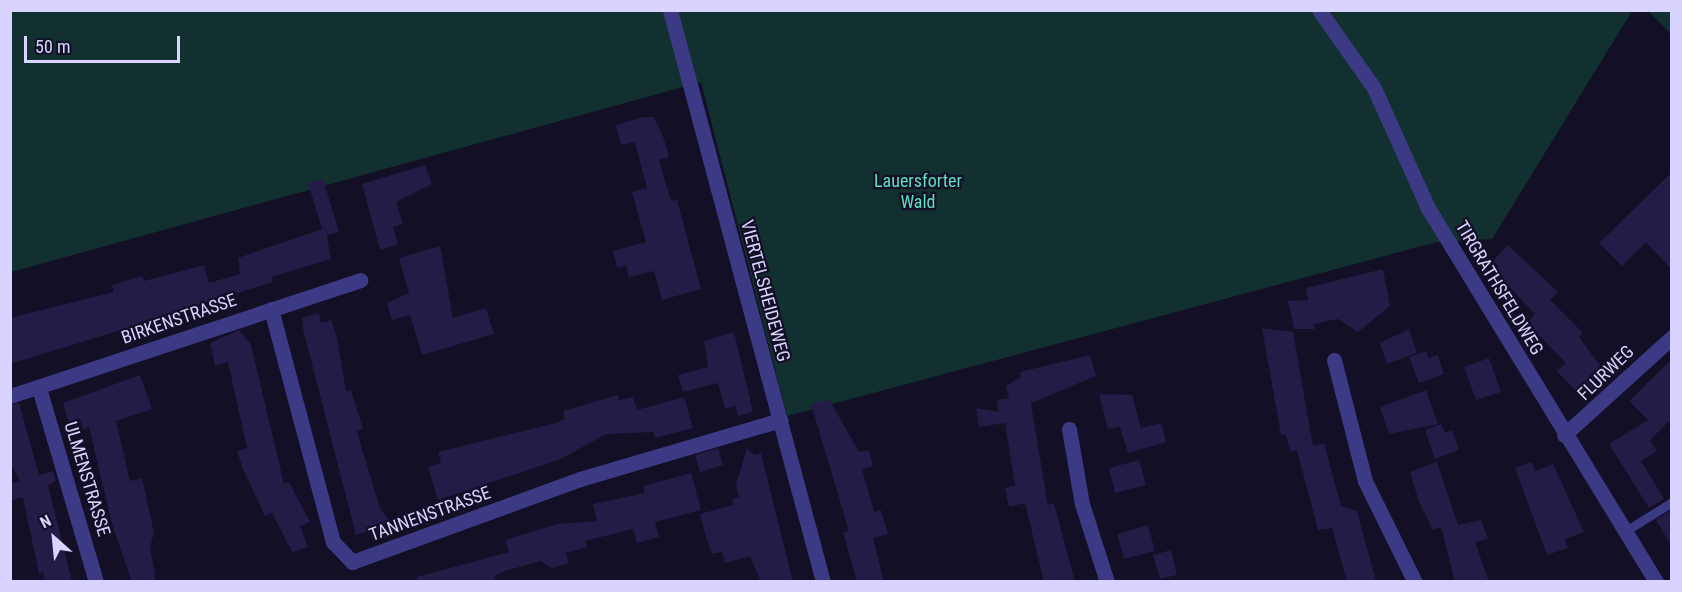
<!DOCTYPE html>
<html>
<head>
<meta charset="utf-8">
<style>
  body { margin:0 }
  #map { position:relative; width:1682px; height:592px; overflow:hidden; background:#130f26; font-family:"Roboto Condensed",sans-serif }
  div>[style] { position:absolute }
  .green>* { inset:0; background:#12302f }
  .building>* { inset:0; background:#241b47 }
  .lane>* { height:9px; margin:-4.5px; padding:0 4.5px; transform-origin:4.5px; border-radius:4.5px; background:#3d3a85 }
  .street>* { height:15px; margin:-7.5px; padding:0 7.5px; transform-origin:7.5px; border-radius:7.5px; background:#3d3a85 }
  span { translate:-50% -50%; white-space:nowrap; text-align:center; line-height:1.15; -webkit-text-stroke:4.5px #130f26; paint-order:stroke }
  .park-label { font-size:18px; color:#5fe0c0 }
  .street-label { font-size:18px; color:#d9d4ff }
  .frame { position:absolute; inset:0; border:12px solid #d9d4ff; pointer-events:none }
  .north { position:absolute; left:24px; top:508px; width:60px; height:60px; -webkit-text-stroke:4px #130f26; paint-order:stroke; rotate:333deg; font-size:16px; font-weight:700; line-height:24px; text-align:center; color:#d9d4ff }
  .north::after { content:''; display:block; margin:auto; width:21px; height:27px; background:#d9d4ff; clip-path:polygon(50% 0,100% 100%,50% 72%,0 100%) }
  .scale { position:absolute; left:24px; top:36px; width:156px; height:27px; box-sizing:border-box; border:3px solid #d9d4ff; border-top:0; padding-left:8px; font-size:18px; line-height:21px; white-space:nowrap; color:#d9d4ff; -webkit-text-stroke:4px #130f26; paint-order:stroke }
</style>
</head>
<body>
<div id="map">
  <div class="green">
    <i style="clip-path:polygon(11px 11px,1632px 11px,1492px 239px,1437px 242px,787px 416px,701px 82px,11px 272px)"></i>
    <i style="clip-path:polygon(1648px 11px,1671px 11px,1671px 34px)"></i>
  </div>
  <div class="building">
    <i style="clip-path:polygon(643px 117px,654px 117px,664px 139px,669px 157px,659px 160px,671px 201px,677px 200px,701px 289px,662px 300px,654px 271px,629px 277px,626px 265px,617px 268px,613px 251px,646px 242px,632px 192px,647px 188px,635px 142px,621px 145px,616px 125px)"></i>
    <i style="clip-path:polygon(425px 165px,432px 184px,396px 202px,403px 224px,393px 227px,398px 245px,380px 250px,362px 184px)"></i>
    <i style="clip-path:polygon(1671px 173px,1671px 269px,1646px 242px,1622px 266px,1599px 243px)"></i>
    <i style="clip-path:polygon(323px 179px,339px 232px,327px 235px,331px 259px,271px 277px,273px 282px,188px 308px,156px 324px,154px 320px,10px 364px,10px 318px,114px 292px,112px 285px,142px 276px,144px 281px,204px 265px,209px 283px,240px 274px,238px 258px,322px 229px,308px 183px)"></i>
    <i style="clip-path:polygon(1508px 245px,1558px 292px,1550px 300px,1583px 333px,1579px 337px,1607px 375px,1583px 398px,1557px 371px,1566px 363px,1527px 323px,1535px 314px,1495px 272px,1499px 267px,1493px 261px)"></i>
    <i style="clip-path:polygon(440px 246px,453px 318px,486px 308px,494px 334px,422px 355px,410px 315px,392px 320px,387px 303px,409px 293px,399px 258px)"></i>
    <i style="clip-path:polygon(1383px 269px,1390px 306px,1358px 332px,1338px 319px,1313px 324px,1315px 329px,1294px 329px,1288px 301px,1308px 300px,1306px 288px)"></i>
    <i style="clip-path:polygon(319px 313px,321px 323px,331px 320px,336px 334px,346px 391px,351px 390px,363px 429px,357px 431px,359px 439px,380px 508px,392px 524px,391px 536px,373px 541px,370px 531px,356px 535px,303px 329px,302px 318px)"></i>
    <i style="clip-path:polygon(1262px 328px,1293px 332px,1313px 446px,1324px 443px,1341px 506px,1357px 511px,1376px 582px,1347px 582px,1332px 528px,1318px 530px,1297px 450px,1291px 452px,1285px 434px,1281px 435px)"></i>
    <i style="clip-path:polygon(1409px 329px,1417px 353px,1387px 364px,1380px 343px)"></i>
    <i style="clip-path:polygon(239px 330px,251px 345px,284px 484px,289px 482px,310px 522px,300px 526px,308px 547px,292px 552px,272px 513px,265px 516px,243px 469px,237px 451px,247px 448px,228px 362px,215px 366px,210px 343px)"></i>
    <i style="clip-path:polygon(734px 332px,753px 412px,738px 416px,735px 406px,725px 409px,718px 383px,683px 392px,678px 375px,708px 367px,704px 341px)"></i>
    <i style="clip-path:polygon(1426px 351px,1429px 358px,1438px 355px,1444px 374px,1419px 383px,1409px 357px)"></i>
    <i style="clip-path:polygon(1090px 355px,1096px 376px,1031px 403px,1048px 505px,1054px 503px,1075px 582px,1044px 582px,1025px 503px,1009px 507px,1005px 488px,1015px 485px,1005px 423px,979px 427px,976px 408px,999px 412px,997px 400px,1009px 398px,1006px 386px,1021px 377px,1020px 372px)"></i>
    <i style="clip-path:polygon(1489px 358px,1501px 392px,1476px 400px,1464px 367px)"></i>
    <i style="clip-path:polygon(1671px 360px,1671px 419px,1650px 440px,1657px 451px,1641px 461px,1664px 499px,1649px 508px,1609px 444px,1648px 420px,1629px 401px)"></i>
    <i style="clip-path:polygon(140px 375px,152px 409px,116px 421px,130px 481px,142px 478px,154px 533px,150px 547px,156px 582px,132px 582px,112px 524px,89px 427px,83px 430px,80px 419px,69px 423px,63px 403px)"></i>
    <i style="clip-path:polygon(1426px 390px,1438px 424px,1389px 434px,1380px 407px)"></i>
    <i style="clip-path:polygon(1099px 394px,1132px 395px,1141px 428px,1161px 423px,1166px 442px,1128px 453px,1120px 427px,1108px 429px)"></i>
    <i style="clip-path:polygon(618px 395px,619px 400px,633px 397px,637px 410px,684px 397px,693px 428px,655px 438px,653px 432px,606px 434px,561px 459px,438px 500px,428px 467px,441px 463px,438px 452px,556px 423px,565px 419px,563px 411px)"></i>
    <i style="clip-path:polygon(829px 399px,859px 452px,869px 450px,873px 466px,862px 469px,874px 512px,881px 510px,888px 534px,873px 538px,884px 582px,857px 582px,843px 532px,849px 531px,811px 404px)"></i>
    <i style="clip-path:polygon(19px 403px,39px 475px,53px 471px,56px 481px,48px 485px,72px 582px,45px 582px,43px 572px,39px 574px,23px 497px,10px 501px,10px 484px,20px 481px,10px 462px,10px 405px)"></i>
    <i style="clip-path:polygon(1441px 424px,1445px 433px,1452px 430px,1459px 450px,1435px 459px,1425px 430px)"></i>
    <i style="clip-path:polygon(718px 448px,723px 465px,700px 472px,695px 455px)"></i>
    <i style="clip-path:polygon(747px 448px,754px 455px,761px 453px,793px 582px,761px 582px,750px 556px,725px 563px,722px 552px,712px 554px,706px 537px,700px 514px,733px 505px,732px 499px,739px 497px,736px 485px)"></i>
    <i style="clip-path:polygon(1139px 460px,1146px 485px,1115px 493px,1109px 468px)"></i>
    <i style="clip-path:polygon(1437px 462px,1458px 525px,1481px 520px,1488px 539px,1475px 542px,1489px 582px,1455px 582px,1441px 527px,1433px 530px,1419px 502px,1410px 472px)"></i>
    <i style="clip-path:polygon(1532px 462px,1535px 471px,1553px 464px,1584px 532px,1565px 539px,1568px 548px,1547px 555px,1515px 468px)"></i>
    <i style="clip-path:polygon(691px 473px,701px 510px,655px 522px,659px 537px,637px 543px,633px 529px,585px 541px,587px 547px,566px 553px,569px 563px,552px 568px,540px 561px,505px 571px,494px 576px,496px 582px,417px 582px,417px 577px,509px 552px,505px 540px,558px 524px,597px 521px,593px 504px,645px 493px,643px 486px)"></i>
    <i style="clip-path:polygon(1671px 510px,1671px 545px,1656px 520px)"></i>
    <i style="clip-path:polygon(1148px 525px,1155px 551px,1124px 559px,1117px 534px)"></i>
    <i style="clip-path:polygon(1171px 550px,1177px 575px,1160px 579px,1153px 555px)"></i>
  </div>
  <div class="lane">
    <i style="left:1624px;top:532px;width:57px;rotate:-32deg"></i>
  </div>
  <div class="street">
    <i style="left:670px;top:10px;width:592px;rotate:75.02deg"></i>
    <i style="left:1319px;top:10px;width:95px;rotate:54.8deg"></i>
    <i style="left:1374px;top:88px;width:132px;rotate:65.8deg"></i>
    <i style="left:1428px;top:208px;width:438px;rotate:58.6deg"></i>
    <i style="left:271px;top:309px;width:241px;rotate:75.1deg"></i>
    <i style="left:333px;top:542px;width:28px;rotate:46deg"></i>
    <i style="left:352px;top:562px;width:243px;rotate:-20deg"></i>
    <i style="left:580px;top:479px;width:209px;rotate:-16.4deg"></i>
    <i style="left:1334px;top:360px;width:125px;rotate:75.6deg"></i>
    <i style="left:1365px;top:481px;width:113px;rotate:63.7deg"></i>
    <i style="left:39px;top:388px;width:202px;rotate:73.6deg"></i>
    <i style="left:10px;top:396px;width:369px;rotate:-18.3deg"></i>
    <i style="left:1069px;top:429px;width:76px;rotate:80.2deg"></i>
    <i style="left:1082px;top:504px;width:82px;rotate:72.2deg"></i>
    <i style="left:1564px;top:435px;width:146px;rotate:-42.2deg"></i>
  </div>
  <div class="park-label">
    <span style="left:918px;top:192px">Lauersforter<br>Wald</span>
  </div>
  <div class="street-label">
    <span style="left:1499px;top:288px;rotate:59deg">TIRGRATHSFELDWEG</span>
    <span style="left:765px;top:291px;rotate:75deg">VIERTELSHEIDEWEG</span>
    <span style="left:179px;top:319px;rotate:-19deg">BIRKENSTRASSE</span>
    <span style="left:1606px;top:373px;rotate:-44deg">FLURWEG</span>
    <span style="left:87px;top:479px;rotate:73deg">ULMENSTRASSE</span>
    <span style="left:430px;top:514px;rotate:-20deg">TANNENSTRASSE</span>
  </div>
  <div class="frame"></div>
  <div class="north">N</div>
  <div class="scale">50 m</div>
</div>
</body>
</html>
